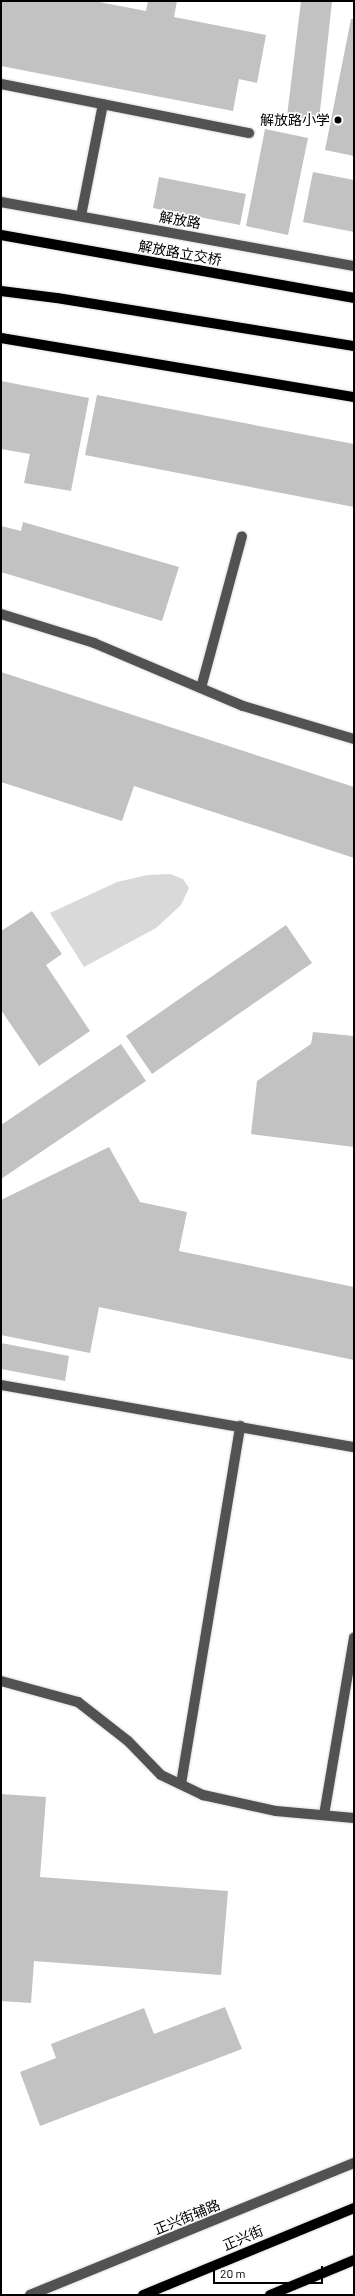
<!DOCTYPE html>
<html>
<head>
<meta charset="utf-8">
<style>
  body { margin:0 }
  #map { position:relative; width:355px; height:2296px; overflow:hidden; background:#fff; font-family:Barlow,"Noto Sans SC",sans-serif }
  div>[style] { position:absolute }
  .green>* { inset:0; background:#d9d9d9 }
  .building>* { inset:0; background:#c2c2c2 }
  .roads { filter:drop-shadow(0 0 1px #dbdbdb) drop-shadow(0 0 1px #dbdbdb) }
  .minor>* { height:10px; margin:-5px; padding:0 5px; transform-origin:5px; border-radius:5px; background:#525252 }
  .major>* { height:10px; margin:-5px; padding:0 5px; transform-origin:5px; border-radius:5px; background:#000 }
  .dots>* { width:11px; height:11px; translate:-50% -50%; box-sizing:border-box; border:2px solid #fff; border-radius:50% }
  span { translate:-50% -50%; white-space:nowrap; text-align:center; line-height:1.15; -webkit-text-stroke:3px #fff; paint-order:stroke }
  .poi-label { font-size:14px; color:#000 }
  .right { translate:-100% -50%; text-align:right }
  .street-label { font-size:14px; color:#000 }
  .frame { position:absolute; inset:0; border:2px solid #000; pointer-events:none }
  .scale { position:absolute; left:213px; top:2266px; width:110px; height:18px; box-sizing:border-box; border:2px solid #000; border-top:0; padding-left:5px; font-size:12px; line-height:14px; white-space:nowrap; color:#000; -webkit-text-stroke:3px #fff; paint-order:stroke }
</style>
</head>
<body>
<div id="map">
  <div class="green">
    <i style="clip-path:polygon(170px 874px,183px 879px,189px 888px,181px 905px,156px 928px,84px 967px,50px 913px,117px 882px,147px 875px)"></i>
  </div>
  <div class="building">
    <i style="clip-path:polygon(1px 1px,94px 1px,146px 11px,148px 1px,177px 1px,174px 17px,266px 35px,257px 83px,239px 79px,233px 111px,1px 66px)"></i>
    <i style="clip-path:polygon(301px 1px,332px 2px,319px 120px,287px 116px)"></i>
    <i style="clip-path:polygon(351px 19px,354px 19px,354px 156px,325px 150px)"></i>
    <i style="clip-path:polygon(265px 129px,308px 138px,288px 235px,246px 226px)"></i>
    <i style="clip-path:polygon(313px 172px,354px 180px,354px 232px,303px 222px)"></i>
    <i style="clip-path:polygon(159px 177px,246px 194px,240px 225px,153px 208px)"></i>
    <i style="clip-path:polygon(1px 381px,89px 398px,71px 491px,24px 483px,30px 454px,1px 449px)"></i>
    <i style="clip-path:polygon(97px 395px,354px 444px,354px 507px,85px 455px)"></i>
    <i style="clip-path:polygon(23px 522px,179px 567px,162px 621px,1px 572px,1px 526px,21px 531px)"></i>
    <i style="clip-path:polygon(1px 672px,354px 787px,354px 858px,134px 786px,122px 821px,1px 782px)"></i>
    <i style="clip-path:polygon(32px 911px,62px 954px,46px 965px,90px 1031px,39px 1066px,1px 1010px,1px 931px)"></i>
    <i style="clip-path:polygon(286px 925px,312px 963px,152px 1074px,126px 1036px)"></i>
    <i style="clip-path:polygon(313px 1032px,354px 1036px,354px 1147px,251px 1134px,257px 1081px,311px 1044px)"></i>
    <i style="clip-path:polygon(121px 1044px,146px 1081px,1px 1179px,1px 1125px)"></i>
    <i style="clip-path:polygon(109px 1147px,140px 1202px,187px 1212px,179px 1251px,354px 1287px,354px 1360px,99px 1307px,90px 1353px,1px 1335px,1px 1200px)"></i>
    <i style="clip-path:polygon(1px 1343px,69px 1356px,65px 1381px,1px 1369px)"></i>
    <i style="clip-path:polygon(1px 1794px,46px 1797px,40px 1877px,228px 1891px,221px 1975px,34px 1961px,31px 2003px,1px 2001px)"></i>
    <i style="clip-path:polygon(225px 2007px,242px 2049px,40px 2126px,20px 2072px,56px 2058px,51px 2044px,144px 2008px,154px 2034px)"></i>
  </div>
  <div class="roads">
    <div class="minor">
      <i style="left:1px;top:84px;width:253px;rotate:11.2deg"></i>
      <i style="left:1px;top:202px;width:359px;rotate:10.3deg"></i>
      <i style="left:81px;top:216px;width:114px;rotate:-78.9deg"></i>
      <i style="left:1px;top:614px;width:97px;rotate:17.3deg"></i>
      <i style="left:94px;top:643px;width:162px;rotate:22.9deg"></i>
      <i style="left:243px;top:706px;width:116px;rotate:16.6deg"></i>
      <i style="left:201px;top:688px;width:157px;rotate:-74.9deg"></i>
      <i style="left:1px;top:1385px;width:358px;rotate:10deg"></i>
      <i style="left:1px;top:1681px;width:80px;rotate:15.3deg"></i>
      <i style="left:78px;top:1702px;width:63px;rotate:38deg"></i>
      <i style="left:128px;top:1741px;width:47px;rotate:45.9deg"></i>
      <i style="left:161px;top:1775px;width:47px;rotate:25.5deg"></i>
      <i style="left:203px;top:1795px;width:75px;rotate:12.4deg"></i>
      <i style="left:276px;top:1811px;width:78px;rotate:5.1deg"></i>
      <i style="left:181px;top:1784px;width:363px;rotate:-80.6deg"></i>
      <i style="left:324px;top:1815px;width:180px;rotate:-80.4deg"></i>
      <i style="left:30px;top:2295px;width:350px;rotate:-22.2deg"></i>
    </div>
    <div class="major">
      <i style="left:1px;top:235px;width:359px;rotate:10.1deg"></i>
      <i style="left:1px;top:291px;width:56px;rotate:7.1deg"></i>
      <i style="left:57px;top:298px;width:301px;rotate:9.2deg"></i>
      <i style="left:1px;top:338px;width:358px;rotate:9.5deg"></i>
      <i style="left:143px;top:2295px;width:228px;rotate:-22.4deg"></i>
      <i style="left:270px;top:2295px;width:91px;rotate:-22.6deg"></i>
    </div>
  </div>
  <div class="dots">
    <i style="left:338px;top:120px;background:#000"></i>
  </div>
  <div class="poi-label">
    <span class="right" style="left:330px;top:120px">解放路小学</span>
  </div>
  <div class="street-label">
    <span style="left:180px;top:220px;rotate:10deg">解放路</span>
    <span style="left:180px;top:253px;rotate:10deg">解放路立交桥</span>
    <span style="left:187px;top:2217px;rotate:-22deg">正兴街辅路</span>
    <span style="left:243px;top:2238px;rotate:-23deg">正兴街</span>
  </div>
  <div class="frame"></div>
  <div class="scale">20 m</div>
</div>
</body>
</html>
